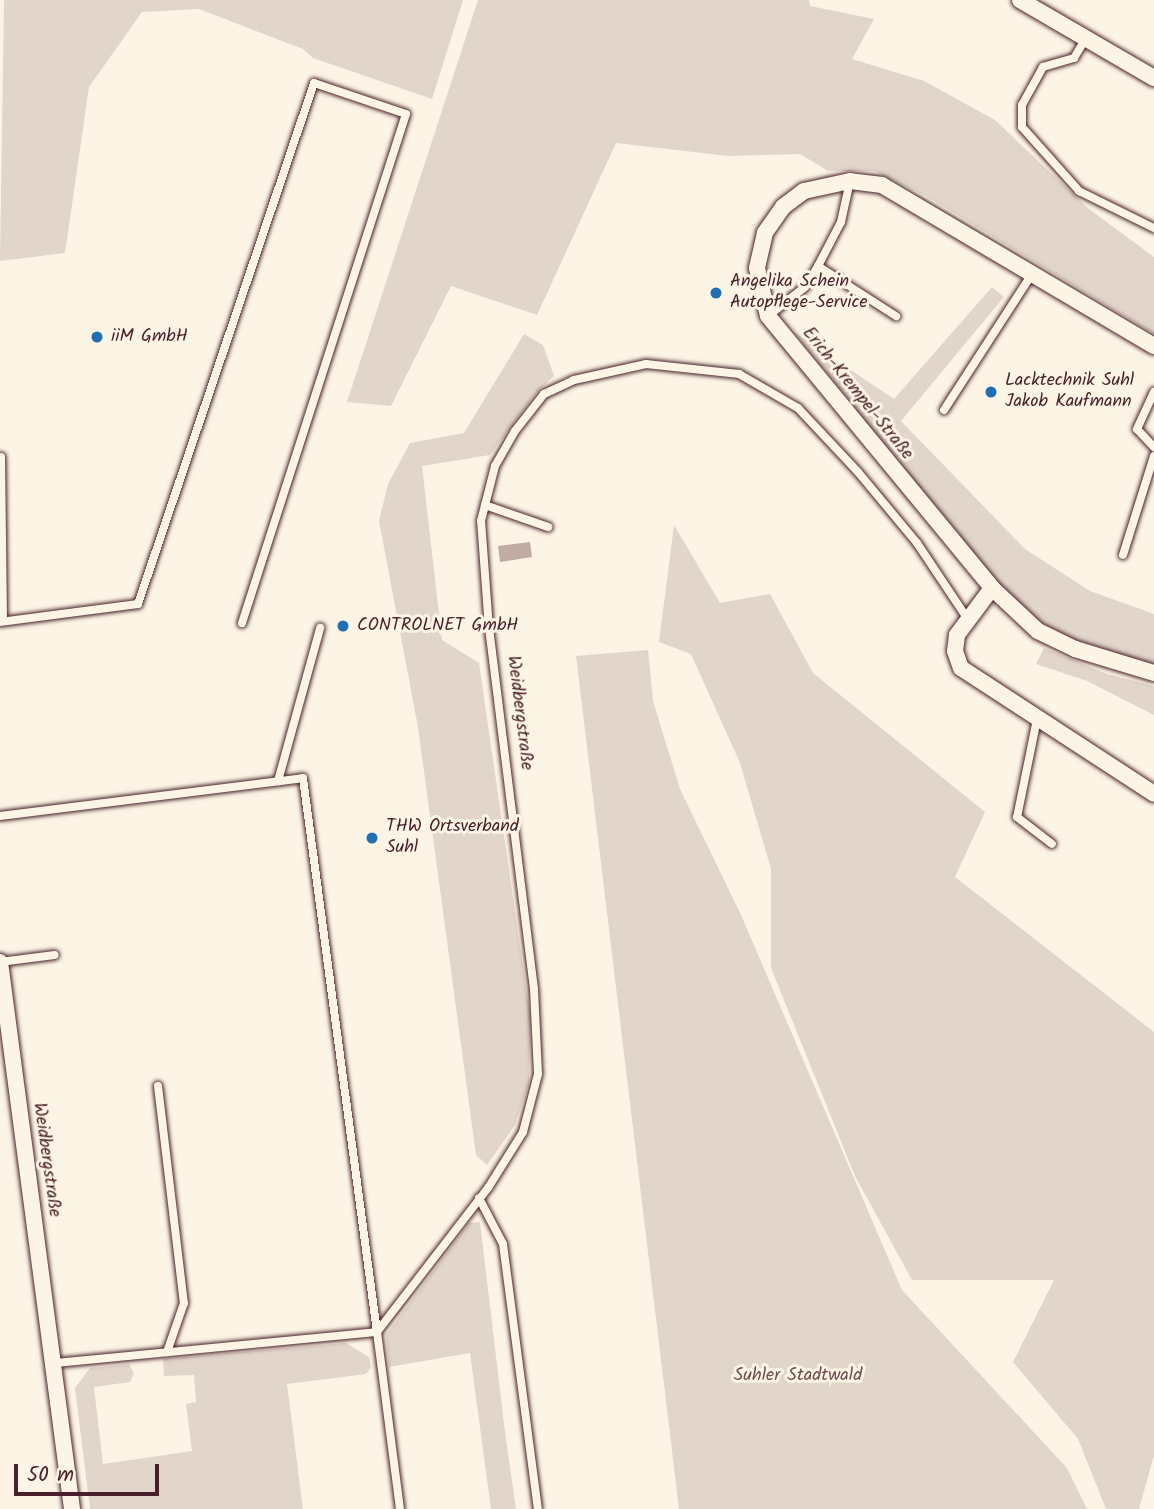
<!DOCTYPE html>
<html>
<head>
<meta charset="utf-8">
<style>
  body { margin:0 }
  #map { position:relative; width:1154px; height:1509px; overflow:hidden; background:#fcf5e5; font-family:Kalam,sans-serif }
  div>[style] { position:absolute }
  .green>* { inset:0; background:#e2d5ca }
  .water>* { inset:0; background:#c0aca5 }
  .roads { filter:drop-shadow(0 0 2px #4a1f2b) drop-shadow(0 0 2px #4a1f2b) }
  .service>* { height:8px; margin:-4px; padding:0 4px; transform-origin:4px; border-radius:4px; background:#fcf5e5 }
  .minor>* { height:16px; margin:-8px; padding:0 8px; transform-origin:8px; border-radius:8px; background:#fcf5e5 }
  .dots>* { width:19px; height:19px; translate:-50% -50%; box-sizing:border-box; border:4px solid #fcf5e5; border-radius:50% }
  span { translate:-50% -50%; white-space:nowrap; text-align:center; line-height:1.15; -webkit-text-stroke:6px #fcf5e5; paint-order:stroke }
  .poi-label { font-size:18px; color:#4a1f2b }
  .left { translate:0 -50%; text-align:left }
  .street-label { font-size:18px; color:#4a1f2b }
  .park-label { font-size:18px; color:#704c53 }
  .scale { position:absolute; left:14px; top:1464px; width:145px; height:32px; box-sizing:border-box; border:4px solid #4a1f2b; border-top:0; padding-left:9px; font-size:21px; line-height:24px; white-space:nowrap; color:#4a1f2b; -webkit-text-stroke:5px #fcf5e5; paint-order:stroke }
</style>
</head>
<body>
<div id="map">
  <div class="green">
    <i style="clip-path:polygon(4px 0,463px 0,432px 99px,313px 58px,303px 49px,199px 9px,142px 12px,89px 87px,65px 253px,0 261px)"></i>
    <i style="clip-path:polygon(478px 0,809px 0,810px 6px,874px 19px,852px 59px,924px 81px,995px 120px,1089px 209px,1154px 257px,1154px 334px,926px 196px,874px 171px,828px 171px,800px 154px,728px 156px,616px 143px,537px 315px,451px 286px,391px 406px,347px 402px)"></i>
    <i style="clip-path:polygon(992px 287px,1004px 297px,901px 421px,1025px 549px,1090px 591px,1154px 614px,1154px 666px,1098px 653px,1040px 624px,990px 575px,794px 332px,894px 399px)"></i>
    <i style="clip-path:polygon(524px 334px,543px 345px,554px 376px,536px 393px,490px 455px,422px 466px,442px 640px,479px 663px,530px 1015px,529px 1082px,515px 1125px,487px 1165px,476px 1155px,418px 727px,379px 521px,388px 484px,410px 443px,464px 433px)"></i>
    <i style="clip-path:polygon(674px 525px,720px 603px,770px 594px,813px 673px,985px 812px,955px 877px,1154px 1032px,1154px 1455px,1139px 1509px,1106px 1509px,1078px 1439px,1013px 1362px,1054px 1280px,912px 1280px,855px 1176px,771px 968px,771px 869px,740px 763px,691px 654px,659px 642px)"></i>
    <i style="clip-path:polygon(1044px 648px,1107px 674px,1154px 686px,1154px 715px,1087px 681px,1036px 664px)"></i>
    <i style="clip-path:polygon(648px 650px,653px 701px,680px 789px,741px 915px,902px 1290px,1067px 1468px,1087px 1509px,679px 1509px,576px 656px)"></i>
    <i style="clip-path:polygon(480px 1222px,505px 1432px,516px 1509px,491px 1509px,470px 1353px,389px 1367px,386px 1335px,469px 1223px)"></i>
    <i style="clip-path:polygon(346px 1343px,369px 1357px,371px 1368px,366px 1374px,287px 1384px,303px 1509px,90px 1509px,75px 1388px,90px 1368px,129px 1364px,134px 1373px,130px 1382px,94px 1387px,103px 1464px,192px 1451px,186px 1404px,196px 1402px,194px 1375px,164px 1376px,163px 1359px)"></i>
  </div>
  <div class="water">
    <i style="clip-path:polygon(530px 542px,532px 557px,500px 562px,498px 546px)"></i>
  </div>
  <div class="roads">
    <div class="service">
      <i style="left:1086px;top:38px;width:23px;rotate:121deg"></i>
      <i style="left:1074px;top:58px;width:32px;rotate:164deg"></i>
      <i style="left:1043px;top:67px;width:43px;rotate:118.9deg"></i>
      <i style="left:1022px;top:105px;width:22px;rotate:90deg"></i>
      <i style="left:1022px;top:127px;width:86px;rotate:48.3deg"></i>
      <i style="left:1079px;top:191px;width:84px;rotate:26.3deg"></i>
      <i style="left:850px;top:181px;width:42px;rotate:102.4deg"></i>
      <i style="left:841px;top:222px;width:50px;rotate:117.6deg"></i>
      <i style="left:818px;top:266px;width:93px;rotate:32.7deg"></i>
      <i style="left:768px;top:316px;width:47px;rotate:-38.1deg"></i>
      <i style="left:805px;top:287px;width:25px;rotate:-58deg"></i>
      <i style="left:1154px;top:392px;width:41px;rotate:114.7deg"></i>
      <i style="left:1137px;top:429px;width:25px;rotate:47deg"></i>
      <i style="left:944px;top:410px;width:162px;rotate:-57.1deg"></i>
      <i style="left:1px;top:457px;width:164px;rotate:89.3deg"></i>
      <i style="left:485px;top:505px;width:67px;rotate:19.2deg"></i>
      <i style="left:1123px;top:555px;width:104px;rotate:-72.6deg"></i>
      <i style="left:0;top:622px;width:139px;rotate:-7.4deg"></i>
      <i style="left:138px;top:604px;width:550px;rotate:-71.33deg"></i>
      <i style="left:314px;top:83px;width:97px;rotate:18.6deg"></i>
      <i style="left:406px;top:114px;width:535px;rotate:107.86deg"></i>
      <i style="left:1037px;top:719px;width:100px;rotate:101.5deg"></i>
      <i style="left:1017px;top:817px;width:44px;rotate:37.6deg"></i>
      <i style="left:278px;top:781px;width:159px;rotate:-74.6deg"></i>
      <i style="left:0;top:816px;width:305px;rotate:-7.1deg"></i>
      <i style="left:303px;top:778px;width:559px;rotate:82.39deg"></i>
      <i style="left:377px;top:1332px;width:324px;rotate:174.5deg"></i>
      <i style="left:0;top:962px;width:55px;rotate:-7.3deg"></i>
      <i style="left:158px;top:1086px;width:219px;rotate:83.2deg"></i>
      <i style="left:184px;top:1303px;width:52px;rotate:109.1deg"></i>
      <i style="left:479px;top:1198px;width:52px;rotate:62.4deg"></i>
      <i style="left:503px;top:1244px;width:267px;rotate:82.5deg"></i>
      <i style="left:400px;top:1509px;width:178px;rotate:-97.4deg"></i>
      <i style="left:377px;top:1332px;width:182px;rotate:-52.4deg"></i>
      <i style="left:488px;top:1188px;width:66px;rotate:-58deg"></i>
      <i style="left:523px;top:1132px;width:60px;rotate:-75.5deg"></i>
      <i style="left:538px;top:1074px;width:85px;rotate:-92.7deg"></i>
      <i style="left:534px;top:989px;width:363px;rotate:-97.1deg"></i>
      <i style="left:489px;top:629px;width:108px;rotate:-94.2deg"></i>
      <i style="left:481px;top:521px;width:57px;rotate:-75.7deg"></i>
      <i style="left:495px;top:466px;width:40px;rotate:-60.3deg"></i>
      <i style="left:515px;top:431px;width:47px;rotate:-51.9deg"></i>
      <i style="left:544px;top:394px;width:33px;rotate:-25deg"></i>
      <i style="left:574px;top:380px;width:74px;rotate:-12.5deg"></i>
      <i style="left:646px;top:364px;width:94px;rotate:6.1deg"></i>
      <i style="left:739px;top:374px;width:68px;rotate:30deg"></i>
      <i style="left:798px;top:408px;width:88px;rotate:46.8deg"></i>
      <i style="left:858px;top:472px;width:92px;rotate:50.3deg"></i>
      <i style="left:917px;top:543px;width:90px;rotate:56.3deg"></i>
    </div>
    <div class="minor">
      <i style="left:1020px;top:0;width:155px;rotate:30.2deg"></i>
      <i style="left:1154px;top:346px;width:316px;rotate:-149.4deg"></i>
      <i style="left:882px;top:185px;width:32px;rotate:-173deg"></i>
      <i style="left:850px;top:181px;width:47px;rotate:167.7deg"></i>
      <i style="left:804px;top:191px;width:26px;rotate:143deg"></i>
      <i style="left:783px;top:207px;width:32px;rotate:125deg"></i>
      <i style="left:765px;top:233px;width:36px;rotate:103deg"></i>
      <i style="left:757px;top:268px;width:49px;rotate:77.1deg"></i>
      <i style="left:768px;top:316px;width:352px;rotate:50.5deg"></i>
      <i style="left:992px;top:588px;width:63px;rotate:43.1deg"></i>
      <i style="left:1038px;top:631px;width:41px;rotate:25.9deg"></i>
      <i style="left:1075px;top:649px;width:83px;rotate:16.9deg"></i>
      <i style="left:992px;top:588px;width:59px;rotate:126.7deg"></i>
      <i style="left:957px;top:635px;width:16px;rotate:97deg"></i>
      <i style="left:955px;top:651px;width:18px;rotate:71deg"></i>
      <i style="left:961px;top:668px;width:230px;rotate:33.1deg"></i>
      <i style="left:0;top:962px;width:552px;rotate:82.5deg"></i>
    </div>
  </div>
  <div class="dots">
    <i style="left:716px;top:293px;background:#1f6fb2"></i>
    <i style="left:97px;top:337px;background:#1f6fb2"></i>
    <i style="left:991px;top:392px;background:#1f6fb2"></i>
    <i style="left:343px;top:626px;background:#1f6fb2"></i>
    <i style="left:372px;top:838px;background:#1f6fb2"></i>
  </div>
  <div class="poi-label">
    <span class="left" style="left:730px;top:293px">Angelika Schein<br>Autopflege-Service</span>
    <span class="left" style="left:111px;top:337px">iiM GmbH</span>
    <span class="left" style="left:1005px;top:392px">Lacktechnik Suhl<br>Jakob Kaufmann</span>
    <span class="left" style="left:357px;top:626px">CONTROLNET GmbH</span>
    <span class="left" style="left:386px;top:838px">THW Ortsverband<br>Suhl</span>
  </div>
  <div class="street-label">
    <span style="left:857px;top:394px;rotate:51deg">Erich-Krempel-Straße</span>
    <span style="left:519px;top:713px;rotate:83deg">Weidbergstraße</span>
    <span style="left:46px;top:1160px;rotate:82deg">Weidbergstraße</span>
  </div>
  <div class="park-label">
    <span style="left:798px;top:1376px">Suhler Stadtwald</span>
  </div>
  <div class="scale">50 m</div>
</div>
</body>
</html>
